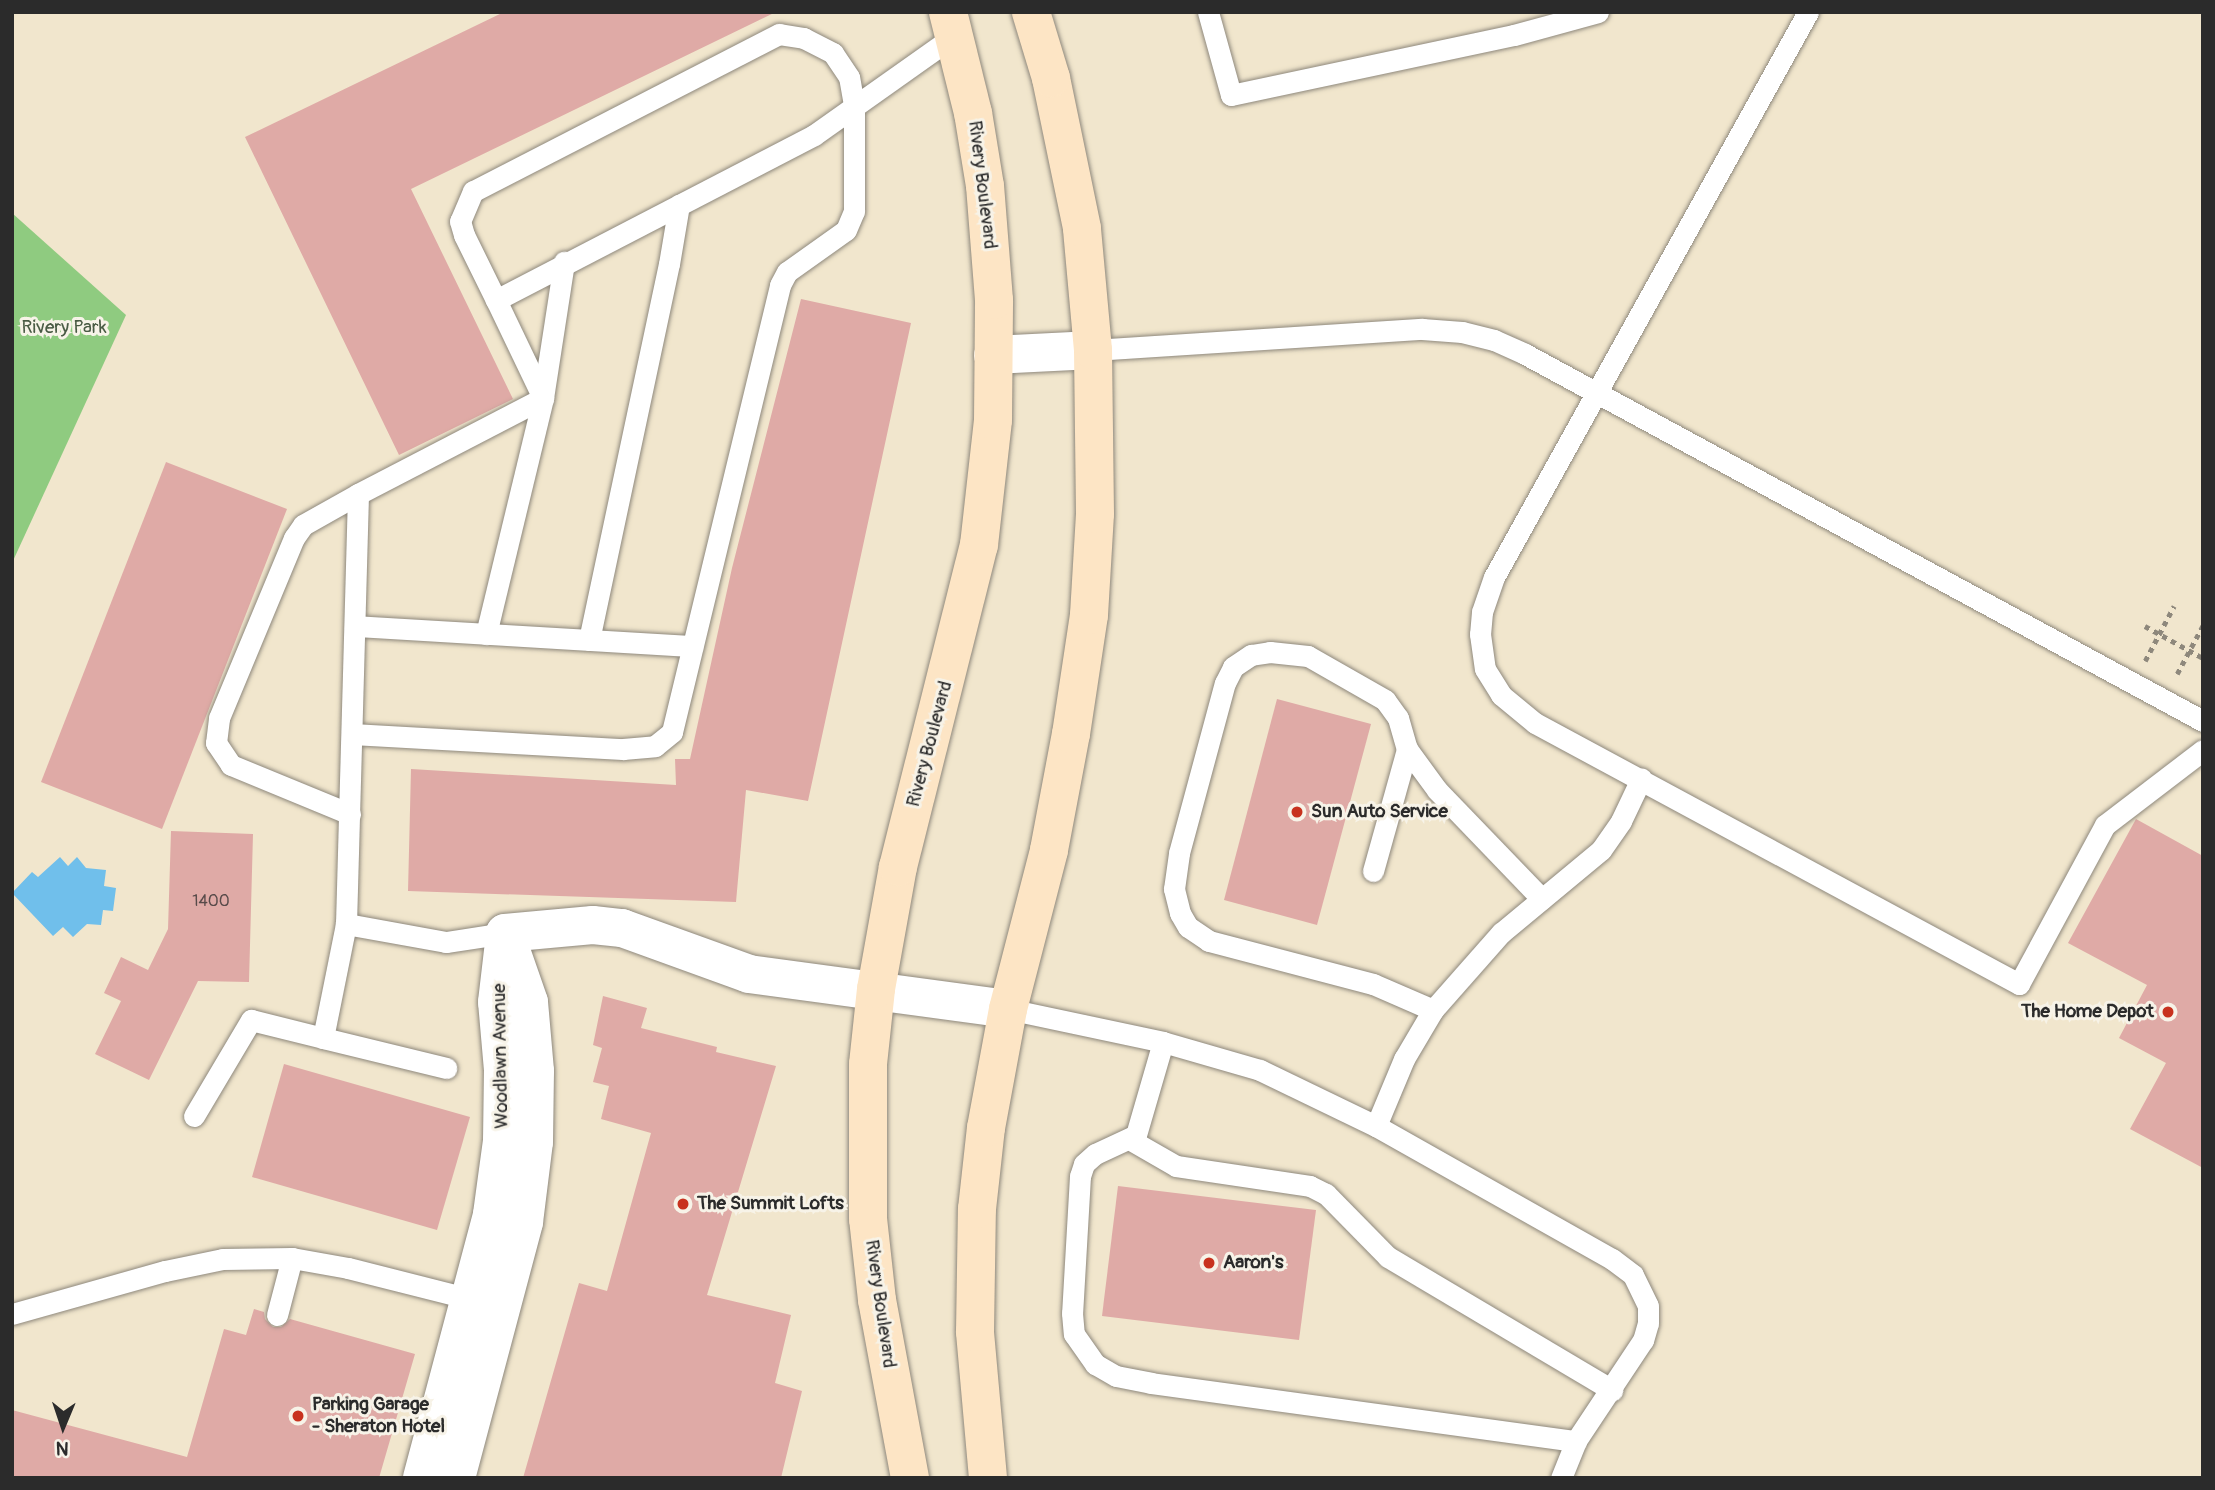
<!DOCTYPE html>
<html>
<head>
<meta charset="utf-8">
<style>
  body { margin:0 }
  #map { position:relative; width:2215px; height:1490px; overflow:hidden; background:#f1e6cd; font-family:Pangolin,sans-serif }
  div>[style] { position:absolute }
  .green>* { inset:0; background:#8fcb80 }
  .water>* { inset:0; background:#70bfeb }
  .building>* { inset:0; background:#dfaaa6 }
  .path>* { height:4.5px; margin-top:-2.25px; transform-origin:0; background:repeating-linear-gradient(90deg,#8e887c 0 5px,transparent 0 10px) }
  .roads { filter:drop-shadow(0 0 2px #8e887c) drop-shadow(0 0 2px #8e887c) }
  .lane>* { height:21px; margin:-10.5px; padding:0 10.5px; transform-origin:10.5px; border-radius:10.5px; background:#fff }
  .street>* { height:38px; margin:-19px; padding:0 19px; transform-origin:19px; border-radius:19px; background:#fff }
  .secondary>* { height:38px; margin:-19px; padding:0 19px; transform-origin:19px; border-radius:19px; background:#fde5c5 }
  .dots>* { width:19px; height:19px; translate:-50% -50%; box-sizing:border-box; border:4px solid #f7f3e8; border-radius:50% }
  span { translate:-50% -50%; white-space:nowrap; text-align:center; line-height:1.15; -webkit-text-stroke:6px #f7f3e8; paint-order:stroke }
  .number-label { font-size:16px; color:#584b4a }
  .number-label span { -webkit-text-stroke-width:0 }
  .street-label { font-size:19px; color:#2b2b2b }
  .park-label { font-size:19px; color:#495b44 }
  .poi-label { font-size:19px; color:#2b2b2b; font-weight:700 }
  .left { translate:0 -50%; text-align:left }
  .right { translate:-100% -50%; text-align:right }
  .frame { position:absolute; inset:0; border:14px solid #2b2b2b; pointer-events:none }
  .north { position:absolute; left:28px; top:1392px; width:70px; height:70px; -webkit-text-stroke:5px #f7f3e8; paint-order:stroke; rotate:182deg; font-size:19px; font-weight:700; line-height:28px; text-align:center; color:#2b2b2b }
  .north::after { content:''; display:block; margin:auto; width:24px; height:32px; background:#2b2b2b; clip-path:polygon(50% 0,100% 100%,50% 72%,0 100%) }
</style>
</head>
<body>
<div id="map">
  <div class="green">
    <i style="clip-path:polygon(12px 213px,126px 315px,12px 563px)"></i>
  </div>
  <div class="water">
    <i style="clip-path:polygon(60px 857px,68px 866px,77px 857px,86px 868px,106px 870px,104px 886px,116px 888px,113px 911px,103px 910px,101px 925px,87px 924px,73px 937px,63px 927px,53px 936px,12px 893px,32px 872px,38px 877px)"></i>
  </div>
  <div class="building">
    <i style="clip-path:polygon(504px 12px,776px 12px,411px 189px,513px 399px,399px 455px,245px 137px)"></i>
    <i style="clip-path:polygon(801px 299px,911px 323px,808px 801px,746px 790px,736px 902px,408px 891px,411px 769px,676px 785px,675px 759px,690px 759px,732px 568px)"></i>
    <i style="clip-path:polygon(166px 462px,287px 509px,162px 829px,41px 782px)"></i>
    <i style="clip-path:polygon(1277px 699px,1371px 724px,1317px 925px,1224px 900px)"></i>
    <i style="clip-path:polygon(2136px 819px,2203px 856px,2203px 1168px,2130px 1129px,2166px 1063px,2119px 1038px,2147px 985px,2068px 943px)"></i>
    <i style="clip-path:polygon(171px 831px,253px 834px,249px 982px,198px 981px,149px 1080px,95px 1054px,121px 1001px,104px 993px,121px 957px,148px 970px,168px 929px)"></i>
    <i style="clip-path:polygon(603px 996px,647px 1008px,641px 1028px,717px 1047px,716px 1052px,776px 1066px,707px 1295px,791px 1315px,775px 1383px,802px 1391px,781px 1478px,523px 1478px,579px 1283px,607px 1291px,651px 1133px,601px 1119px,609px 1086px,593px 1082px,602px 1048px,593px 1045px)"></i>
    <i style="clip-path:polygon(284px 1064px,470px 1117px,437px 1230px,252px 1177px)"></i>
    <i style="clip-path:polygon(1118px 1186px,1316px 1210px,1299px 1340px,1102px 1316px)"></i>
    <i style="clip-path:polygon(254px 1309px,264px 1312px,265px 1319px,273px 1327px,281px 1327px,290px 1319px,415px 1354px,379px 1478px,12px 1478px,12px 1410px,187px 1457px,224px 1329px,246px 1335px)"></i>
  </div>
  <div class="path">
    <i style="left:2145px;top:626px;width:66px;rotate:28.9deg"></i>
    <i style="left:2145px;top:661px;width:62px;rotate:-62.2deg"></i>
    <i style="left:2177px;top:674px;width:55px;rotate:-62deg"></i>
  </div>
  <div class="roads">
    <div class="lane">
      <i style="left:1208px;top:12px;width:86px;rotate:74.5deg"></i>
      <i style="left:1231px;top:95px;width:289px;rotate:-12deg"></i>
      <i style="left:1514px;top:35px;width:87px;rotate:-15.3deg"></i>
      <i style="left:1808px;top:12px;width:646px;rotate:119.06deg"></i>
      <i style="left:1494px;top:577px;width:37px;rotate:109deg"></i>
      <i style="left:1482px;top:612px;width:22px;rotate:95deg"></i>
      <i style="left:1480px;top:634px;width:35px;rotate:82deg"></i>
      <i style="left:1485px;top:669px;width:31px;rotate:58deg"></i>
      <i style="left:1501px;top:695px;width:44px;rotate:39.5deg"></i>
      <i style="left:1535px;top:723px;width:550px;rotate:28.34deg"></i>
      <i style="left:2019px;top:984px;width:181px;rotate:-61.6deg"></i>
      <i style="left:2105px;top:825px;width:123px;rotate:-37.4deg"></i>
      <i style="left:1093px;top:350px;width:330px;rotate:-3.7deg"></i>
      <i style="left:1422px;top:329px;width:40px;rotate:4.3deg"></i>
      <i style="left:1462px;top:332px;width:33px;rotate:14deg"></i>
      <i style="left:1494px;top:340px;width:34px;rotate:24deg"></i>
      <i style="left:1525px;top:354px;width:771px;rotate:28.43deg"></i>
      <i style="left:355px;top:626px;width:338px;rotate:3.4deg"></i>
      <i style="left:486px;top:634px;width:243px;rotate:-76.4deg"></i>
      <i style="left:543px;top:398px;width:138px;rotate:-81.2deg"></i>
      <i style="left:589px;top:640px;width:384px;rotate:-78deg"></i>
      <i style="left:669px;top:264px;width:60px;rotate:-80.4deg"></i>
      <i style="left:352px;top:734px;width:271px;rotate:3.2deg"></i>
      <i style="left:623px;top:749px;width:32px;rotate:-5deg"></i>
      <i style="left:655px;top:746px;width:22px;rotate:-39deg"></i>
      <i style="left:672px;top:732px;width:460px;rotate:-76.4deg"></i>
      <i style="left:780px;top:285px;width:15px;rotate:-62deg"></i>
      <i style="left:787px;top:272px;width:72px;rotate:-35.4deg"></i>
      <i style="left:846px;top:230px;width:21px;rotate:-67deg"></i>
      <i style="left:854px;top:211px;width:106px;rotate:-90deg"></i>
      <i style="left:854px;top:105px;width:28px;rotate:-100deg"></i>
      <i style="left:849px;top:77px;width:29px;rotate:-124deg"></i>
      <i style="left:833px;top:53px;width:33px;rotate:-153deg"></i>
      <i style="left:804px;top:38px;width:25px;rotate:-171deg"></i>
      <i style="left:779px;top:34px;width:344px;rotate:152.8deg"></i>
      <i style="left:473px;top:191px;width:33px;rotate:113deg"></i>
      <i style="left:460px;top:221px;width:15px;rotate:74deg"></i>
      <i style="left:464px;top:235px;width:72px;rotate:63.8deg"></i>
      <i style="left:350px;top:814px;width:129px;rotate:-157.6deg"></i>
      <i style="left:231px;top:765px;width:27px;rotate:-124deg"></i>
      <i style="left:216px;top:743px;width:25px;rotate:-83deg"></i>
      <i style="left:219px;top:718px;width:195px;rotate:-67.4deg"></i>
      <i style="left:294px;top:538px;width:16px;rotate:-55deg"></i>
      <i style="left:303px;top:525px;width:63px;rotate:-29.4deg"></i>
      <i style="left:1373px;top:871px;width:127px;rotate:-74.4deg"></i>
      <i style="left:505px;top:933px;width:60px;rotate:171.3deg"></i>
      <i style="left:446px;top:942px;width:102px;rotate:-169.8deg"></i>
      <i style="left:346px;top:924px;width:430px;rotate:-88.4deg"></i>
      <i style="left:358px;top:494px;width:208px;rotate:-27.4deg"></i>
      <i style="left:543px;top:398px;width:109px;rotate:-115.6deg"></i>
      <i style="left:496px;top:300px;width:358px;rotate:-27.4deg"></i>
      <i style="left:814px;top:135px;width:173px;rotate:-35.3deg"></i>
      <i style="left:1008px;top:1009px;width:158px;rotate:12deg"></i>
      <i style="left:1163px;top:1042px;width:101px;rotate:16.1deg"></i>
      <i style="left:1260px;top:1070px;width:129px;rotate:25.8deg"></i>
      <i style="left:1376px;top:1126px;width:271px;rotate:29.4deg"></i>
      <i style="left:1612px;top:1259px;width:26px;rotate:37deg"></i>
      <i style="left:1633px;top:1275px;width:34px;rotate:64deg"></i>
      <i style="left:1648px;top:1306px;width:17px;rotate:90deg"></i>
      <i style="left:1648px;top:1323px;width:18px;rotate:106deg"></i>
      <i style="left:1643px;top:1340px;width:121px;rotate:123.6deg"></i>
      <i style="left:1576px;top:1441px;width:40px;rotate:112deg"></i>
      <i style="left:1433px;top:1010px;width:65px;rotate:-156.6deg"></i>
      <i style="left:1373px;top:984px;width:170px;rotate:-165.3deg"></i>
      <i style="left:1209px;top:941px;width:25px;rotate:-146deg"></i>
      <i style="left:1188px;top:927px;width:16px;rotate:-120deg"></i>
      <i style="left:1180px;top:913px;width:25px;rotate:-104deg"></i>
      <i style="left:1174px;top:889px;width:36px;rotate:-82deg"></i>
      <i style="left:1179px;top:853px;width:176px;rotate:-74.9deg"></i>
      <i style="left:1225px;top:683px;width:18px;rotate:-63deg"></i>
      <i style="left:1233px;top:667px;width:22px;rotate:-34deg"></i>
      <i style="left:1251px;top:655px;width:19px;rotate:-9deg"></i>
      <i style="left:1270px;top:652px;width:38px;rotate:6deg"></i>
      <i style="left:1308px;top:656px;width:89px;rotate:29.7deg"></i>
      <i style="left:1385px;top:700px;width:22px;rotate:54deg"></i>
      <i style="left:1398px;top:718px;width:32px;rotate:74deg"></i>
      <i style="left:1407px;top:749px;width:51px;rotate:53.8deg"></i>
      <i style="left:1437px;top:790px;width:151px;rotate:46.1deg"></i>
      <i style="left:323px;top:1038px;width:127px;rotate:13.7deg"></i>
      <i style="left:1163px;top:1042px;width:97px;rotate:106.2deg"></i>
      <i style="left:1136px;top:1135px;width:45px;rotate:155.1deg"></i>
      <i style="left:1095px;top:1154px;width:15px;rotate:138deg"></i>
      <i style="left:1084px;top:1164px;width:13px;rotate:108deg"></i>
      <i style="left:1080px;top:1176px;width:137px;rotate:93.3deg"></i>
      <i style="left:1072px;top:1313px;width:21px;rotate:85deg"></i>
      <i style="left:1074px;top:1334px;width:37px;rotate:55deg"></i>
      <i style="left:1095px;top:1364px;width:24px;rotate:30deg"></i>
      <i style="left:1116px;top:1376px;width:36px;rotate:11deg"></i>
      <i style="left:1151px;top:1383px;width:429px;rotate:7.8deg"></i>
      <i style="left:194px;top:1116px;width:112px;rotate:-59.3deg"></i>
      <i style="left:251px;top:1020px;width:74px;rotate:14deg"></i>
      <i style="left:323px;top:1038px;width:116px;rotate:-78.6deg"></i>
      <i style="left:1376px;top:1126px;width:73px;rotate:-67.3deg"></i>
      <i style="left:1404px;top:1059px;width:57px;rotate:-59.4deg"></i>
      <i style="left:1433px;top:1010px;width:103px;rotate:-48.6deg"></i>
      <i style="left:1501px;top:933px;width:130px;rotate:-39.7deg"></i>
      <i style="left:1601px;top:850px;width:35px;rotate:-55deg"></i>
      <i style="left:1621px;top:821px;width:47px;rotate:-64.5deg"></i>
      <i style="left:1129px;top:1139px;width:54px;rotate:29.9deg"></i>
      <i style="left:1176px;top:1166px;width:135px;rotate:8.5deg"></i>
      <i style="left:1310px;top:1186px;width:18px;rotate:27deg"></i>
      <i style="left:1326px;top:1194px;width:88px;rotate:45.5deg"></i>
      <i style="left:1388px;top:1257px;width:261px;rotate:30.7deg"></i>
      <i style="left:12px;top:1314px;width:159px;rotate:-15.7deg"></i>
      <i style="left:165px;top:1271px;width:59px;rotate:-11.7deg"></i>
      <i style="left:223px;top:1259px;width:69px;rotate:-0.8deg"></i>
      <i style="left:292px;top:1258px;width:57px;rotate:10.1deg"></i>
      <i style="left:348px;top:1268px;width:134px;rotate:14.2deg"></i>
      <i style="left:277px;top:1315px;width:59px;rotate:-75.3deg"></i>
    </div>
    <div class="street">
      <i style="left:993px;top:355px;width:100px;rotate:-2.9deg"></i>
      <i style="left:505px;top:933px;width:88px;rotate:-5.2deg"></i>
      <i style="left:593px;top:925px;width:29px;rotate:6deg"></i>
      <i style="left:622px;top:928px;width:135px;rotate:19.9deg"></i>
      <i style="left:749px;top:974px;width:261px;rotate:7.7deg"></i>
      <i style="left:422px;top:1478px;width:273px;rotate:-75.1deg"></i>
      <i style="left:492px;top:1214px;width:74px;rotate:-82.2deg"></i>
      <i style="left:502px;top:1141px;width:71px;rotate:-89.2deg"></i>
      <i style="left:503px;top:1070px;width:68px;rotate:-95deg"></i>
      <i style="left:497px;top:1002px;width:60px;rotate:-83.3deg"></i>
      <i style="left:456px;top:1478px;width:265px;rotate:-75.1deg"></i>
      <i style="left:524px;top:1222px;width:81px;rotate:-82.9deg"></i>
      <i style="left:534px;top:1142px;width:71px;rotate:-89.2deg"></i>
      <i style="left:535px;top:1071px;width:69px;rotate:-95deg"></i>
      <i style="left:529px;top:1002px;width:73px;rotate:-109.2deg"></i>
    </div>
    <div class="secondary">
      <i style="left:910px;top:1478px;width:181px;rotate:-100.5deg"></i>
      <i style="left:877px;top:1300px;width:81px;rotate:-96.3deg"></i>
      <i style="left:868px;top:1219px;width:155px;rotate:-90deg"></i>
      <i style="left:868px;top:1064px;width:75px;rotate:-83.9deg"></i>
      <i style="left:876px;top:989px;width:124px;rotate:-79.8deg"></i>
      <i style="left:898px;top:867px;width:332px;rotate:-75.9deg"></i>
      <i style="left:979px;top:545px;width:126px;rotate:-83.6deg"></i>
      <i style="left:993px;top:420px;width:120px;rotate:-89.5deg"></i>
      <i style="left:994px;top:300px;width:114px;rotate:-94.5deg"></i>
      <i style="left:985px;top:186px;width:74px;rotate:-99.3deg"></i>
      <i style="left:973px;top:113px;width:104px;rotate:-103.9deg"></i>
      <i style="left:988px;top:1478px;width:147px;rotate:-95.1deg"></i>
      <i style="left:975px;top:1332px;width:123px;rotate:-89.1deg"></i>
      <i style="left:977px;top:1209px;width:81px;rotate:-83.7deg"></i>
      <i style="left:986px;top:1128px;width:121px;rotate:-79.5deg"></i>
      <i style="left:1008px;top:1009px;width:164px;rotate:-75.5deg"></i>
      <i style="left:1049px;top:850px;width:118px;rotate:-79.3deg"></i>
      <i style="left:1071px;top:734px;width:120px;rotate:-81.4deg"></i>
      <i style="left:1089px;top:615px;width:101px;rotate:-86.6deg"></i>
      <i style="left:1095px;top:514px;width:164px;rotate:-90.7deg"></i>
      <i style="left:1093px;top:350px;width:122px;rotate:-95.2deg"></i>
      <i style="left:1082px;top:228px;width:153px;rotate:-101.7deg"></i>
      <i style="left:1051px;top:78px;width:69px;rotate:-106.9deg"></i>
    </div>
  </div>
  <div class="dots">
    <i style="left:1297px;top:812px;background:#c8321e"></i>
    <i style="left:2168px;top:1012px;background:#c8321e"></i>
    <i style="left:683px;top:1204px;background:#c8321e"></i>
    <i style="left:1209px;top:1263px;background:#c8321e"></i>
    <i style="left:298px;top:1416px;background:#c8321e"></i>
  </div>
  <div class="number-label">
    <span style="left:211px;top:901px">1400</span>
  </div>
  <div class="street-label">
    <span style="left:982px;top:185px;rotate:83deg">Rivery Boulevard</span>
    <span style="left:930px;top:744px;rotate:-75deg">Rivery Boulevard</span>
    <span style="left:501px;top:1056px;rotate:-91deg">Woodlawn Avenue</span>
    <span style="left:880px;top:1304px;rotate:82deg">Rivery Boulevard</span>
  </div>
  <div class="park-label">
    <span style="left:64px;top:328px">Rivery Park</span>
  </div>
  <div class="poi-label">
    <span class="left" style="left:1311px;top:812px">Sun Auto Service</span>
    <span class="right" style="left:2154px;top:1012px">The Home Depot</span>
    <span class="left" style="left:697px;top:1204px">The Summit Lofts</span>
    <span class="left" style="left:1223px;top:1263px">Aaron's</span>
    <span class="left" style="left:312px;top:1416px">Parking Garage<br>- Sheraton Hotel</span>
  </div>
  <div class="frame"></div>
  <div class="north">N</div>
</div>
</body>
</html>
